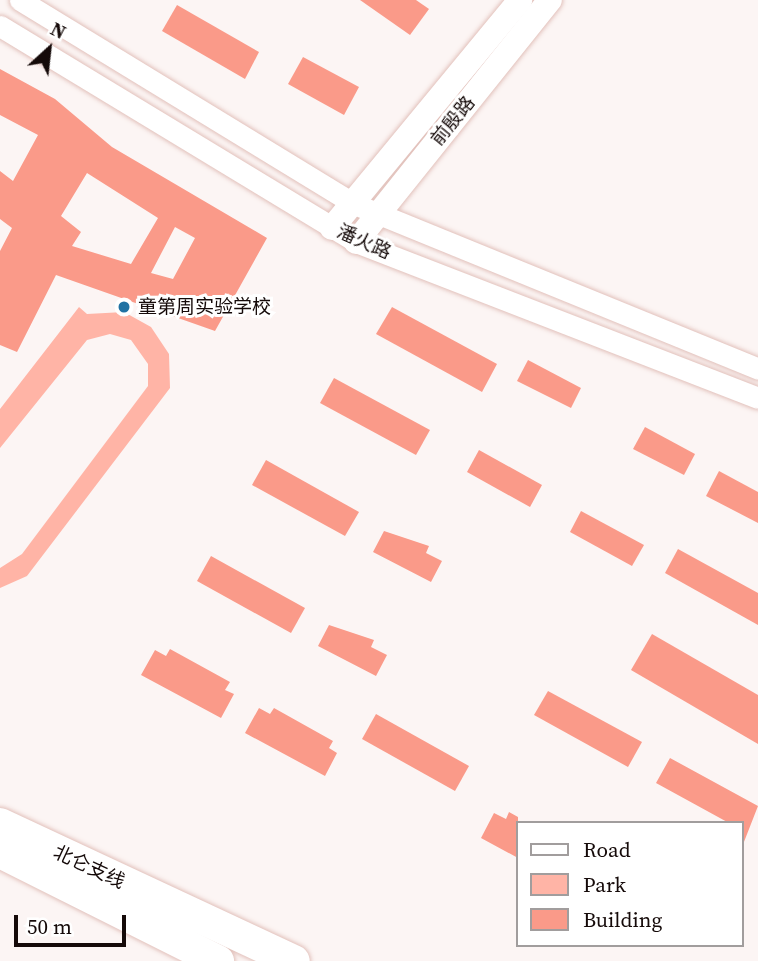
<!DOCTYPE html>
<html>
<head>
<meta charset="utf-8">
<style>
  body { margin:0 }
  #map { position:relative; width:758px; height:961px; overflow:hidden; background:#fcf5f4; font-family:"Source Serif 4","Noto Sans SC",serif }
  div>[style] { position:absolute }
  .green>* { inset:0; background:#ffb4a6 }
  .building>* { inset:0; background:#fa9a89 }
  .roads { filter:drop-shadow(0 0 2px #e2c1bb) drop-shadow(0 0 2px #e2c1bb) }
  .tertiary>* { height:21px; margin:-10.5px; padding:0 10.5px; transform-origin:10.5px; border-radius:10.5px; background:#fff }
  .secondary>* { height:24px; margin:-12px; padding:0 12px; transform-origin:12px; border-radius:12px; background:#fff }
  .motorway>* { height:32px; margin:-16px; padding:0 16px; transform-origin:16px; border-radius:16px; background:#fff }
  .dots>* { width:19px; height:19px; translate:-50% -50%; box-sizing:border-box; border:4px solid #fff; border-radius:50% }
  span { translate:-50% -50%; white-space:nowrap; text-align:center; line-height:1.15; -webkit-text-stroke:6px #fff; paint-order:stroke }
  .street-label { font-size:19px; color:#150a09 }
  .poi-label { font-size:19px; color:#150a09 }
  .left { translate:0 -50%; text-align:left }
  .legend { position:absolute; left:516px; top:821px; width:228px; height:126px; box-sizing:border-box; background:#fff; border:2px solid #a19d9d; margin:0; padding:9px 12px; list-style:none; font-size:21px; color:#150a09 }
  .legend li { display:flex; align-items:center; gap:14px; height:35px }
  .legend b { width:35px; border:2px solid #a19d9d }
  .north { position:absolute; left:14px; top:14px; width:70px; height:70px; -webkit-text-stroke:5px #fff; paint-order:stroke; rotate:27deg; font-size:19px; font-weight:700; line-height:28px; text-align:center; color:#150a09 }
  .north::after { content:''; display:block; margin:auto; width:24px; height:32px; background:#150a09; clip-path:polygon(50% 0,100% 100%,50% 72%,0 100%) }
  .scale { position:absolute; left:14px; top:915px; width:112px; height:32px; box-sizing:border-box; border:4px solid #150a09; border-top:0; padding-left:9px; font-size:21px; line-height:24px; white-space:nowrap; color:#150a09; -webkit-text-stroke:5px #fff; paint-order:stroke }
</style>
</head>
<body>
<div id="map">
  <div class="green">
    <i style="clip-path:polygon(79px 307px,87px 314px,124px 312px,151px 327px,169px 354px,170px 388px,27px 576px,0 588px,0 568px,22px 554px,148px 386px,148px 364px,131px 340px,110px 334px,87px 340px,0 448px,0 409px)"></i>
  </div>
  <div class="building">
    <i style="clip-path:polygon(360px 0,416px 0,429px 9px,410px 35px)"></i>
    <i style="clip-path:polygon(177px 5px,259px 52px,245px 79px,162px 31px)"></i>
    <i style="clip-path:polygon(303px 57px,359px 87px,344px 115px,288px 84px)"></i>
    <i style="clip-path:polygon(evenodd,0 69px,55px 99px,112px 147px,267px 238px,215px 331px,56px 275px,17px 352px,0 345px,0 251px,12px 228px,0 219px,0 171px,13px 181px,38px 135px,0 115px,0 69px,87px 173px,158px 218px,131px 264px,72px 246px,81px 232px,61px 216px,87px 173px,0 69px,175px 227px,195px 238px,173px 279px,151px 273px,175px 227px)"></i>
    <i style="clip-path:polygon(392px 307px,497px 364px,482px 392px,376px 334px)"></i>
    <i style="clip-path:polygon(528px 360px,581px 388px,571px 408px,517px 381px)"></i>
    <i style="clip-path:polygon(334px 378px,430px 430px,416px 455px,320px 403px)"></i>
    <i style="clip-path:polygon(645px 427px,695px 454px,684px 475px,633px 449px)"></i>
    <i style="clip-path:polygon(479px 450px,542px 485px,530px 507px,467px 472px)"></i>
    <i style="clip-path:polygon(266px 460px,359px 512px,345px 536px,252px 485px)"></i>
    <i style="clip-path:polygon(719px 471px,758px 492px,758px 523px,706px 496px)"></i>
    <i style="clip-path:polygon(581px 511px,644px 545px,632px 566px,570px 532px)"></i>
    <i style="clip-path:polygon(384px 531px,429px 546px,426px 553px,442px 561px,431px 582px,373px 552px)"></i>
    <i style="clip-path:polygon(678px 549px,758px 593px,758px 625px,665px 573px)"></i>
    <i style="clip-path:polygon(211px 556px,305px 608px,291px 633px,197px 581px)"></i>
    <i style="clip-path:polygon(329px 625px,374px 640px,371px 647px,387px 655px,376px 676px,318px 646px)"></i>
    <i style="clip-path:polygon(652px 634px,758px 695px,758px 744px,631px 670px)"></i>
    <i style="clip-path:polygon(170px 649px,230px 682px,225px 690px,234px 694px,221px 718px,141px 675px,155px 650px,166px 656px)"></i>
    <i style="clip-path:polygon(548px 691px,642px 742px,628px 767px,534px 715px)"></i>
    <i style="clip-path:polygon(259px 708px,270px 714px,274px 708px,333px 741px,329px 748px,337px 753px,325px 776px,245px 733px)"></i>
    <i style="clip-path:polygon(376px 714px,469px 766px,455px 791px,362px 739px)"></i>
    <i style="clip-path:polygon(670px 758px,758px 806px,742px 847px,742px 823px,729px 823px,656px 783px)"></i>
    <i style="clip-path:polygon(509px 812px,518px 817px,518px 858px,481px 838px,494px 813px,506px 819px)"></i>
  </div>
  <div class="roads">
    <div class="tertiary">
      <i style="left:20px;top:0;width:389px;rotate:31.4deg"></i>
      <i style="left:352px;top:203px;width:439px;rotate:22.2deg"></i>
      <i style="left:0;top:26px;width:416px;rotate:31.2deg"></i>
      <i style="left:356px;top:242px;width:431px;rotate:21.2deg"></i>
    </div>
    <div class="secondary">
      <i style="left:332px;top:228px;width:296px;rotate:-50.5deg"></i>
      <i style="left:356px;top:242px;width:310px;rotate:-51.3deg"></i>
    </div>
    <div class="motorway">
      <i style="left:0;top:824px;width:324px;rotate:25deg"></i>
      <i style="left:0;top:852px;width:244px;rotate:26.6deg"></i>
    </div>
  </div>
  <div class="dots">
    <i style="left:124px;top:307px;background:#2072a3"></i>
  </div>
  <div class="street-label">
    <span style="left:453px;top:121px;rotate:-51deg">前殷路</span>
    <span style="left:364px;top:242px;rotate:24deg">潘火路</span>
    <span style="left:89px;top:867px;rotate:25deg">北仑支线</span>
  </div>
  <div class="poi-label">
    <span class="left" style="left:138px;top:307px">童第周实验学校</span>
  </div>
  <ul class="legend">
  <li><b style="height:9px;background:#fff"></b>Road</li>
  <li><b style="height:19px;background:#ffb4a6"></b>Park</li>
  <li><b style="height:19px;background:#fa9a89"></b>Building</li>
  </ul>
  <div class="north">N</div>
  <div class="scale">50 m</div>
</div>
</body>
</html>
